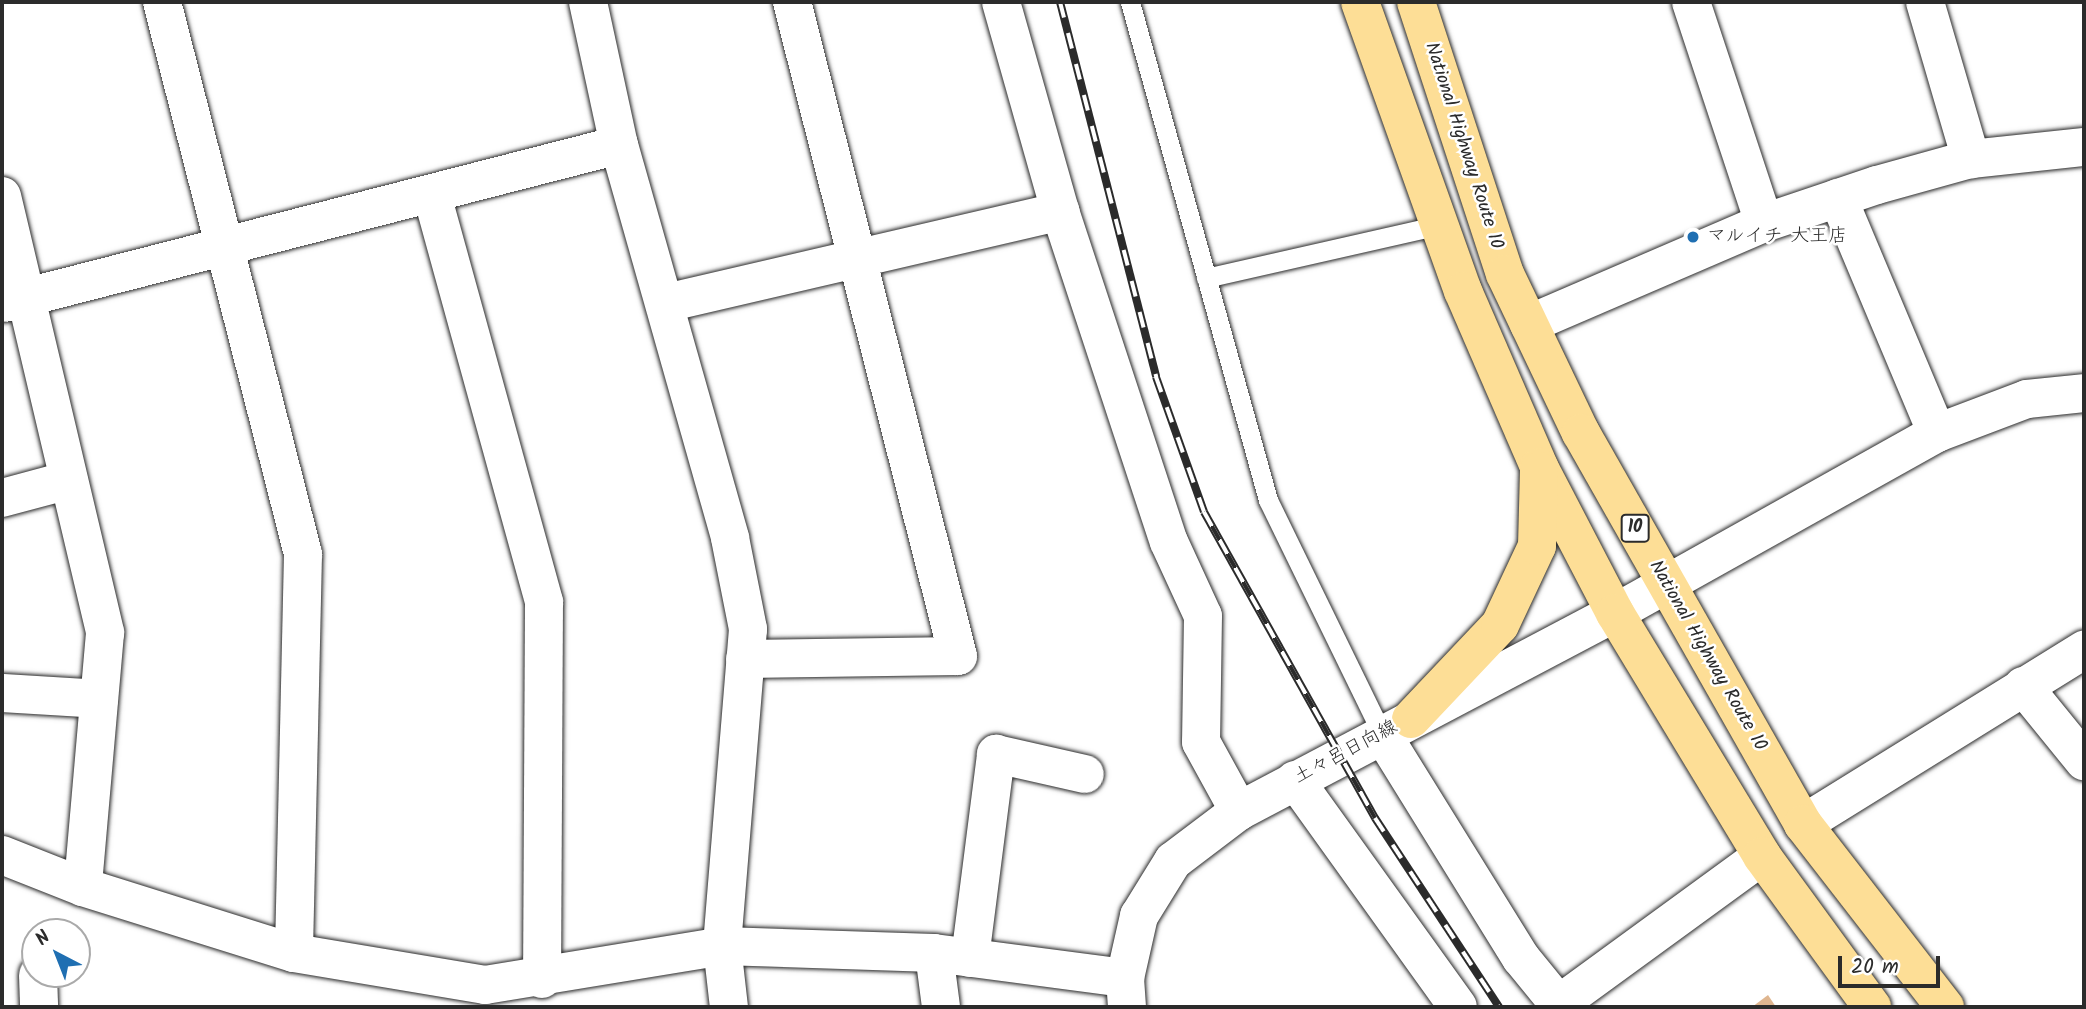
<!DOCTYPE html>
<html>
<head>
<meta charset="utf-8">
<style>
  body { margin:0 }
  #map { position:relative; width:2086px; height:1009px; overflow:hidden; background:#fff; font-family:Kalam,"Klee One",sans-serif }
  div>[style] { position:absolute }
  .building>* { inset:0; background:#dfb690 }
  .roads { filter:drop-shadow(0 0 2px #2b2b2b) drop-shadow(0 0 2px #2b2b2b) }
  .lane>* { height:19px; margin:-9.5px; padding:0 9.5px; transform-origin:9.5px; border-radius:9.5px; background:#fff }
  .street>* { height:38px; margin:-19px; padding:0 19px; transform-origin:19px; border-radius:19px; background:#fff }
  .secondary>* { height:38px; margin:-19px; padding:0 19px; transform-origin:19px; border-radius:19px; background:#fff }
  .highway>* { height:38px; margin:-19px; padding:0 19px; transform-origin:19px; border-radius:19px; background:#fdde96 }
  .rail>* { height:8px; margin-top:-4px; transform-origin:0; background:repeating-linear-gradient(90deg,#fff 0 16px,#2b2b2b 0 32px); box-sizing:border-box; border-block:2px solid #2b2b2b }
  .dots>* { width:19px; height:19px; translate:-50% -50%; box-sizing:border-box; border:4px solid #fff; border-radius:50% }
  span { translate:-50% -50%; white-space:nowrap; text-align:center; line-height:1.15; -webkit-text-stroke:5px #fff; paint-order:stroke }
  .shield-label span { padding:2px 5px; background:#fff; border:2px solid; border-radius:5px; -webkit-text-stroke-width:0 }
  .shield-label { font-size:18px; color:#2b2b2b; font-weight:700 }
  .street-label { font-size:19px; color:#2b2b2b }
  .poi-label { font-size:19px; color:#2b2b2b }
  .left { translate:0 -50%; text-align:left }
  .frame { position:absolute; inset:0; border:4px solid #2b2b2b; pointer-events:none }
  .north { position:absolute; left:21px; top:918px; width:70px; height:70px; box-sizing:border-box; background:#fff; border:2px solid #aaa; border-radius:50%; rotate:318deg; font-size:19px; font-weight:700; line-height:28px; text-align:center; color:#2b2b2b }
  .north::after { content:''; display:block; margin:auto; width:24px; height:32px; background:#1f6fb2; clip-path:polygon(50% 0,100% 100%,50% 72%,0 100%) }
  .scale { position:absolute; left:1838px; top:956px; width:102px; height:32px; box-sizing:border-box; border:4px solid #2b2b2b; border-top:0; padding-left:9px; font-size:21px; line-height:24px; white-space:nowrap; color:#2b2b2b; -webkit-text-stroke:5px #fff; paint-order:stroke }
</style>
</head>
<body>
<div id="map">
  <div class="building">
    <i style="clip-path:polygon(1768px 995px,1776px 1007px,1752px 1007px)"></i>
  </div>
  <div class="roads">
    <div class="lane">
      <i style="left:1130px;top:2px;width:517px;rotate:74.51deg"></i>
      <i style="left:1268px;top:500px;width:260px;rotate:64deg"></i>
      <i style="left:1206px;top:278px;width:239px;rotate:-12.8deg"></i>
    </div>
    <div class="street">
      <i style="left:162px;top:2px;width:570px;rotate:75.67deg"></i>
      <i style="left:303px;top:554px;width:399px;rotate:91.3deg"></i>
      <i style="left:588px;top:2px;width:146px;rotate:77.8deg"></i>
      <i style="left:619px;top:145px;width:408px;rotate:74.2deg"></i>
      <i style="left:730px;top:538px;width:93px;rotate:78.8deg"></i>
      <i style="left:748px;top:629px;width:318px;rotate:94.7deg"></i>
      <i style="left:722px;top:946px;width:61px;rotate:83.5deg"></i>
      <i style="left:1001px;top:2px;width:217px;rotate:74.2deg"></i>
      <i style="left:1060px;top:211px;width:348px;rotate:71.8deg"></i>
      <i style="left:1169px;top:542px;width:81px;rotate:65.3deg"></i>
      <i style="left:1203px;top:616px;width:126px;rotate:90.9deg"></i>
      <i style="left:1201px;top:742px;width:79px;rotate:61.2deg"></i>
      <i style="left:1691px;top:2px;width:233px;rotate:71.7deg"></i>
      <i style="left:1925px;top:2px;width:164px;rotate:73.7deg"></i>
      <i style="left:432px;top:195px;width:422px;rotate:74.6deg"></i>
      <i style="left:544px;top:602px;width:377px;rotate:90.3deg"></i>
      <i style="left:2px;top:196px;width:449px;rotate:76.7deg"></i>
      <i style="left:105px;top:633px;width:255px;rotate:95deg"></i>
      <i style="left:1838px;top:198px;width:255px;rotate:67.2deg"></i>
      <i style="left:4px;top:303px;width:635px;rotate:-14.41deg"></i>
      <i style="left:666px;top:303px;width:405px;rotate:-13.1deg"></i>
      <i style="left:1529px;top:324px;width:256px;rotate:-23.3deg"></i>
      <i style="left:1764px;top:223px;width:119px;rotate:-18.6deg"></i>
      <i style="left:1877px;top:185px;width:98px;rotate:-15.5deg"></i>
      <i style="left:1971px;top:159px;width:114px;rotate:-6.1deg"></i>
      <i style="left:2px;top:498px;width:69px;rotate:-15deg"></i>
      <i style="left:745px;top:659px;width:213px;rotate:-0.8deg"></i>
      <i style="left:958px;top:656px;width:675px;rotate:-104.24deg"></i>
      <i style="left:2023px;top:686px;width:97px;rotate:50.9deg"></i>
      <i style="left:2px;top:693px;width:97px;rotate:3.5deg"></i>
      <i style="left:1382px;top:734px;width:264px;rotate:58.2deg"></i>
      <i style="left:1521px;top:958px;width:63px;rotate:50.8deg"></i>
      <i style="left:1295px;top:780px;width:279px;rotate:54.3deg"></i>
      <i style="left:1803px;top:824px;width:331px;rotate:-31.8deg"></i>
      <i style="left:2px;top:855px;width:87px;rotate:21.6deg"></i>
      <i style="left:83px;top:887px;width:221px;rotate:17.4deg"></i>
      <i style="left:294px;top:953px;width:194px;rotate:9.5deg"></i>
      <i style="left:485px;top:985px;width:240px;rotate:-9.3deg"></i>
      <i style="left:722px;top:946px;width:212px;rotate:1.9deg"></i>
      <i style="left:934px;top:953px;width:193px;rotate:7.5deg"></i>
      <i style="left:934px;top:953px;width:54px;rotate:82.6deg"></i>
      <i style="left:970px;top:958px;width:206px;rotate:-82.7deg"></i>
      <i style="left:996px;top:754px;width:91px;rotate:12.7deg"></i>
      <i style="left:38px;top:975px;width:32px;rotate:88deg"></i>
      <i style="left:1559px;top:1004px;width:251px;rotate:-36.1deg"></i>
    </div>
    <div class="secondary">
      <i style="left:1127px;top:1007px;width:29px;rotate:-94deg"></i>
      <i style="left:1125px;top:978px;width:64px;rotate:-77.3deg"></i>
      <i style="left:1139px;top:916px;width:65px;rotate:-58.3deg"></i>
      <i style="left:1173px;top:861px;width:83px;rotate:-37.1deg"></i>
      <i style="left:1239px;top:811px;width:425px;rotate:-27.8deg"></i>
      <i style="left:1615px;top:613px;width:369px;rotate:-29.2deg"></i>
      <i style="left:1937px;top:433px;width:96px;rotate:-20.7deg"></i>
      <i style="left:2027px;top:399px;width:57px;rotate:-6deg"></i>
    </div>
    <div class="highway">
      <i style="left:1360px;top:2px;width:307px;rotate:70.4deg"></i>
      <i style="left:1463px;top:291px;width:192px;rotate:66.6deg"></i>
      <i style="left:1539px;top:467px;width:165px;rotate:62.5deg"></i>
      <i style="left:1615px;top:613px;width:284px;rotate:58.8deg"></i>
      <i style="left:1762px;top:856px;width:187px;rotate:53.9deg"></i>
      <i style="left:1416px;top:2px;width:286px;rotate:71.9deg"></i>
      <i style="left:1505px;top:274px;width:176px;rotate:64.5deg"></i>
      <i style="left:1581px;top:433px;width:450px;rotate:60.4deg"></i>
      <i style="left:1803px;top:824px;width:232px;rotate:52.2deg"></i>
      <i style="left:1411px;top:719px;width:129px;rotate:-46.6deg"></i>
      <i style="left:1500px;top:625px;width:87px;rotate:-64.9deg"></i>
      <i style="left:1537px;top:546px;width:75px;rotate:-88.5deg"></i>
    </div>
  </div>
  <div class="rail">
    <i style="left:1060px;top:2px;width:387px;rotate:75.6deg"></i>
    <i style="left:1156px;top:377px;width:143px;rotate:70.4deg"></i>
    <i style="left:1204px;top:512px;width:351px;rotate:60.8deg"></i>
    <i style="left:1375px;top:818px;width:226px;rotate:56.7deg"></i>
  </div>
  <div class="dots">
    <i style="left:1693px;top:237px;background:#1f6fb2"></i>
  </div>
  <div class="shield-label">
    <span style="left:1635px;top:528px">10</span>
  </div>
  <div class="street-label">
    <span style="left:1463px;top:146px;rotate:72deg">National Highway Route 10</span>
    <span style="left:1707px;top:656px;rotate:60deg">National Highway Route 10</span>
    <span style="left:1346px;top:753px;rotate:-28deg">土々呂日向線</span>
  </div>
  <div class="poi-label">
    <span class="left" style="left:1707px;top:237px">マルイチ 大王店</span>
  </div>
  <div class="frame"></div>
  <div class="north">N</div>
  <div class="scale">20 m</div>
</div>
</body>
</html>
